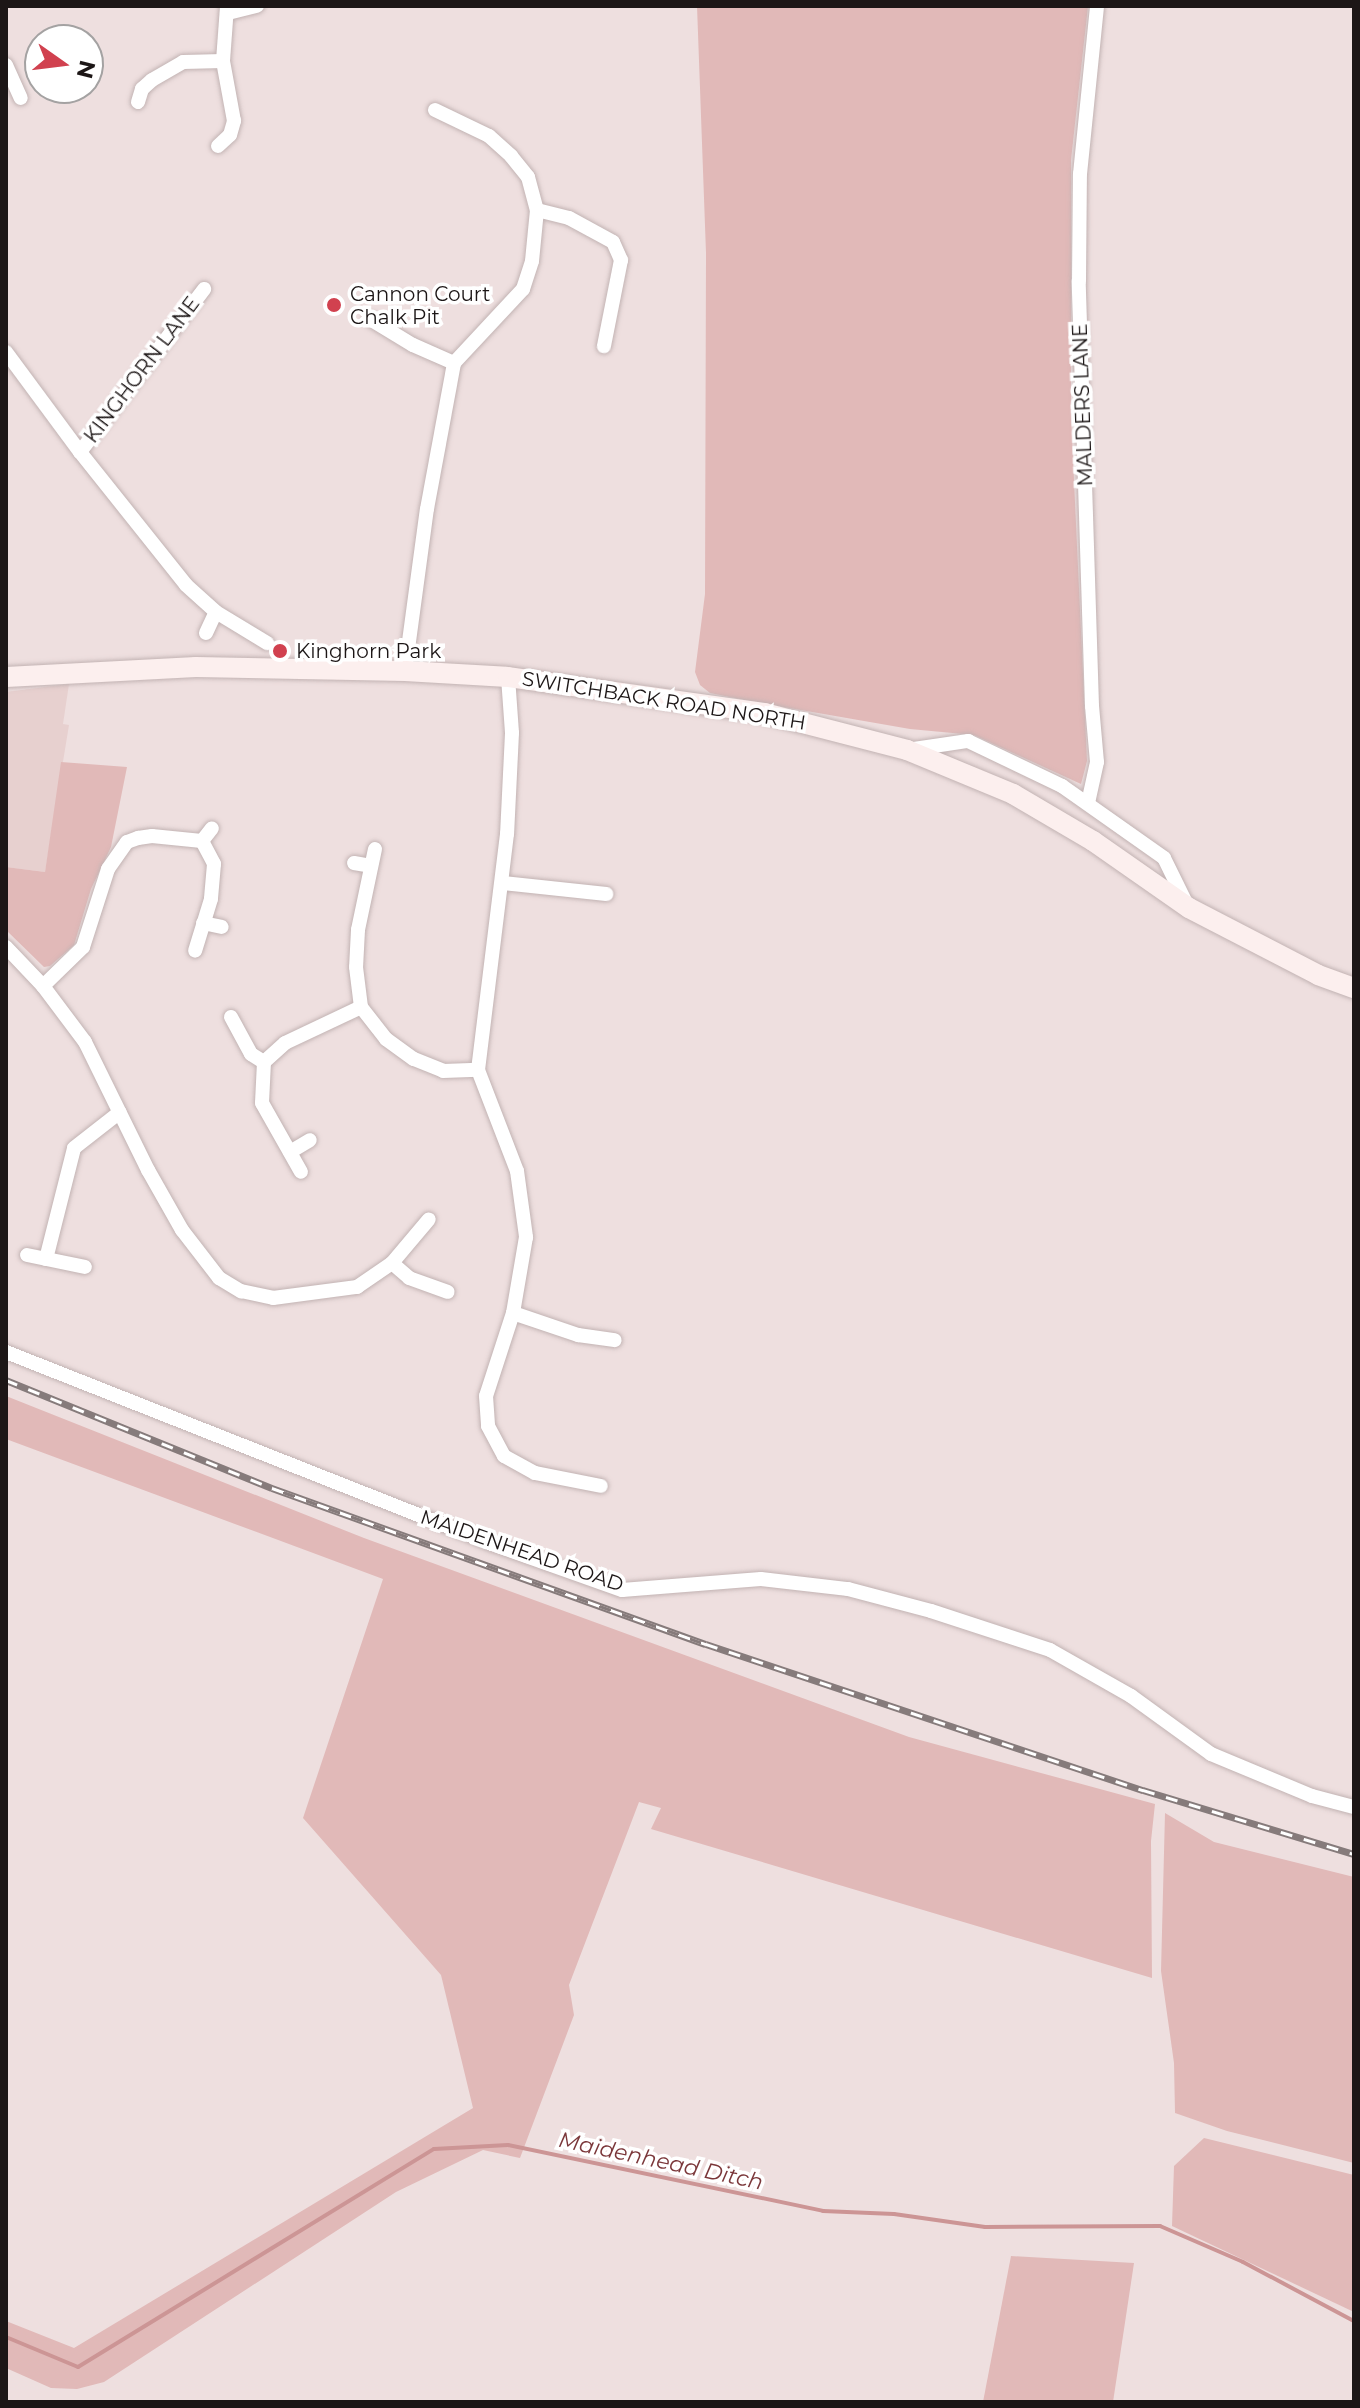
<!DOCTYPE html>
<html>
<head>
<meta charset="utf-8">
<style>
  body { margin:0 }
  #map { position:relative; width:1360px; height:2408px; overflow:hidden; background:#eedfdf; font-family:Montserrat,sans-serif }
  div>[style] { position:absolute }
  .built>* { inset:0; background:#e7d0cf }
  .green>* { inset:0; background:#e1b9b8 }
  .stream>* { height:4px; margin:-2px; padding:0 2px; transform-origin:2px; border-radius:2px; background:#cc9595 }
  .roads { filter:drop-shadow(0 0 2px #c2b3b3) drop-shadow(0 0 2px #c2b3b3) }
  .street>* { height:14px; margin:-7px; padding:0 7px; transform-origin:7px; border-radius:7px; background:#fff }
  .secondary>* { height:20px; margin:-10px; padding:0 10px; transform-origin:10px; border-radius:10px; background:#fcefee }
  .rail>* { height:7px; margin-top:-3.5px; transform-origin:0; background:repeating-linear-gradient(90deg,#fff 0 12px,#867b7b 0 24px); box-sizing:border-box; border-block:2px solid #867b7b }
  .dots>* { width:22px; height:22px; translate:-50% -50%; box-sizing:border-box; border:4px solid #fff; border-radius:50% }
  span { translate:-50% -50%; white-space:nowrap; text-align:center; line-height:1.15; -webkit-text-stroke:7px #fff; paint-order:stroke }
  .poi-label { font-size:20px; color:#1c1616 }
  .left { translate:0 -50%; text-align:left }
  .street-label { font-size:20px; color:#1c1616 }
  .water-label { font-size:22px; color:#7b373a; font-style:italic }
  .frame { position:absolute; inset:0; border:8px solid #1c1616; pointer-events:none }
  .north { position:absolute; left:24px; top:24px; width:80px; height:80px; box-sizing:border-box; background:#fff; border:2px solid #a4a2a2; border-radius:50%; rotate:104deg; font-size:22px; font-weight:700; line-height:32px; text-align:center; color:#1c1616 }
  .north::after { content:''; display:block; margin:auto; width:28px; height:36px; background:#d1414f; clip-path:polygon(50% 0,100% 100%,50% 72%,0 100%) }
</style>
</head>
<body>
<div id="map">
  <div class="built">
    <i style="clip-path:polygon(69px 684px,63px 724px,69px 725px,45px 872px,6px 867px,6px 692px)"></i>
  </div>
  <div class="green">
    <i style="clip-path:polygon(697px 6px,1088px 6px,1071px 160px,1071px 416px,1087px 761px,1081px 784px,974px 735px,910px 729px,755px 702px,710px 693px,700px 685px,695px 672px,705px 594px,706px 253px)"></i>
    <i style="clip-path:polygon(61px 762px,127px 767px,111px 847px,91px 889px,74px 945px,50px 966px,44px 967px,6px 930px,6px 867px,45px 872px)"></i>
    <i style="clip-path:polygon(6px 1396px,364px 1538px,909px 1737px,1155px 1804px,1151px 1841px,1152px 1978px,651px 1829px,661px 1808px,639px 1802px,569px 1985px,574px 2015px,520px 2158px,483px 2150px,396px 2192px,104px 2382px,77px 2389px,51px 2388px,6px 2368px,6px 2321px,74px 2348px,473px 2108px,441px 1975px,303px 1818px,383px 1579px,6px 1439px)"></i>
    <i style="clip-path:polygon(1165px 1813px,1214px 1842px,1354px 1877px,1354px 2163px,1227px 2131px,1175px 2113px,1174px 2063px,1161px 1971px)"></i>
    <i style="clip-path:polygon(1204px 2138px,1354px 2175px,1354px 2312px,1172px 2226px,1174px 2166px)"></i>
    <i style="clip-path:polygon(1011px 2256px,1134px 2263px,1113px 2402px,983px 2402px)"></i>
  </div>
  <div class="stream">
    <i style="left:6px;top:2337px;width:78px;rotate:22.6deg"></i>
    <i style="left:78px;top:2367px;width:417px;rotate:-31.5deg"></i>
    <i style="left:434px;top:2149px;width:74px;rotate:-3.1deg"></i>
    <i style="left:508px;top:2145px;width:322px;rotate:11.8deg"></i>
    <i style="left:823px;top:2211px;width:71px;rotate:2.4deg"></i>
    <i style="left:894px;top:2214px;width:92px;rotate:8.1deg"></i>
    <i style="left:985px;top:2227px;width:175px;rotate:-0.3deg"></i>
    <i style="left:1160px;top:2226px;width:90px;rotate:23.4deg"></i>
    <i style="left:1243px;top:2262px;width:126px;rotate:28deg"></i>
  </div>
  <div class="roads">
    <div class="street">
      <i style="left:228px;top:13px;width:30px;rotate:-14deg"></i>
      <i style="left:6px;top:65px;width:36px;rotate:66deg"></i>
      <i style="left:138px;top:102px;width:14px;rotate:-73deg"></i>
      <i style="left:142px;top:89px;width:13px;rotate:-42deg"></i>
      <i style="left:152px;top:80px;width:36px;rotate:-30deg"></i>
      <i style="left:183px;top:62px;width:40px;rotate:-1.4deg"></i>
      <i style="left:435px;top:110px;width:60px;rotate:25.7deg"></i>
      <i style="left:489px;top:136px;width:30px;rotate:42deg"></i>
      <i style="left:511px;top:156px;width:27px;rotate:51deg"></i>
      <i style="left:528px;top:177px;width:34px;rotate:75deg"></i>
      <i style="left:537px;top:210px;width:33px;rotate:14deg"></i>
      <i style="left:569px;top:218px;width:50px;rotate:28.6deg"></i>
      <i style="left:613px;top:242px;width:20px;rotate:66deg"></i>
      <i style="left:621px;top:260px;width:88px;rotate:101.2deg"></i>
      <i style="left:218px;top:146px;width:16px;rotate:-43deg"></i>
      <i style="left:230px;top:135px;width:15px;rotate:-74deg"></i>
      <i style="left:234px;top:121px;width:61px;rotate:-100.4deg"></i>
      <i style="left:223px;top:61px;width:55px;rotate:-85.8deg"></i>
      <i style="left:370px;top:319px;width:50px;rotate:31.2deg"></i>
      <i style="left:413px;top:345px;width:45px;rotate:23.7deg"></i>
      <i style="left:6px;top:352px;width:124px;rotate:53.5deg"></i>
      <i style="left:80px;top:452px;width:170px;rotate:51.4deg"></i>
      <i style="left:186px;top:585px;width:40px;rotate:42deg"></i>
      <i style="left:80px;top:452px;width:205px;rotate:-52.7deg"></i>
      <i style="left:206px;top:633px;width:23px;rotate:-65deg"></i>
      <i style="left:216px;top:612px;width:60px;rotate:31.3deg"></i>
      <i style="left:405px;top:671px;width:163px;rotate:-82.3deg"></i>
      <i style="left:427px;top:509px;width:148px;rotate:-79.5deg"></i>
      <i style="left:454px;top:363px;width:101px;rotate:-47deg"></i>
      <i style="left:523px;top:289px;width:29px;rotate:-72deg"></i>
      <i style="left:532px;top:261px;width:51px;rotate:-84.4deg"></i>
      <i style="left:508px;top:677px;width:56px;rotate:85.9deg"></i>
      <i style="left:512px;top:733px;width:101px;rotate:92.8deg"></i>
      <i style="left:507px;top:834px;width:238px;rotate:97deg"></i>
      <i style="left:478px;top:1070px;width:108px;rotate:68.9deg"></i>
      <i style="left:517px;top:1171px;width:67px;rotate:82.2deg"></i>
      <i style="left:526px;top:1237px;width:77px;rotate:99.7deg"></i>
      <i style="left:513px;top:1313px;width:87px;rotate:108deg"></i>
      <i style="left:486px;top:1396px;width:30px;rotate:86deg"></i>
      <i style="left:488px;top:1426px;width:34px;rotate:62deg"></i>
      <i style="left:504px;top:1456px;width:35px;rotate:29deg"></i>
      <i style="left:535px;top:1473px;width:67px;rotate:11.1deg"></i>
      <i style="left:907px;top:750px;width:62px;rotate:-8.4deg"></i>
      <i style="left:968px;top:741px;width:104px;rotate:25.6deg"></i>
      <i style="left:1062px;top:786px;width:125px;rotate:35.2deg"></i>
      <i style="left:1164px;top:858px;width:52px;rotate:63.9deg"></i>
      <i style="left:1088px;top:803px;width:42px;rotate:-77.6deg"></i>
      <i style="left:1097px;top:762px;width:56px;rotate:-95.1deg"></i>
      <i style="left:1092px;top:706px;width:425px;rotate:-91.8deg"></i>
      <i style="left:1079px;top:281px;width:107px;rotate:-89.5deg"></i>
      <i style="left:1080px;top:174px;width:169px;rotate:-84.2deg"></i>
      <i style="left:202px;top:841px;width:16px;rotate:-52deg"></i>
      <i style="left:375px;top:849px;width:83px;rotate:101.9deg"></i>
      <i style="left:358px;top:930px;width:37px;rotate:93deg"></i>
      <i style="left:356px;top:967px;width:40px;rotate:82.9deg"></i>
      <i style="left:361px;top:1007px;width:41px;rotate:52deg"></i>
      <i style="left:386px;top:1039px;width:34px;rotate:36deg"></i>
      <i style="left:414px;top:1059px;width:31px;rotate:22deg"></i>
      <i style="left:443px;top:1071px;width:35px;rotate:-2deg"></i>
      <i style="left:354px;top:863px;width:17px;rotate:10deg"></i>
      <i style="left:503px;top:883px;width:104px;rotate:6.1deg"></i>
      <i style="left:203px;top:923px;width:19px;rotate:12deg"></i>
      <i style="left:6px;top:947px;width:54px;rotate:46.5deg"></i>
      <i style="left:43px;top:986px;width:70px;rotate:53.1deg"></i>
      <i style="left:85px;top:1042px;width:143px;rotate:63.8deg"></i>
      <i style="left:148px;top:1170px;width:69px;rotate:60.5deg"></i>
      <i style="left:182px;top:1230px;width:61px;rotate:52.4deg"></i>
      <i style="left:219px;top:1278px;width:26px;rotate:31deg"></i>
      <i style="left:241px;top:1291px;width:33px;rotate:12deg"></i>
      <i style="left:273px;top:1298px;width:85px;rotate:-7.5deg"></i>
      <i style="left:357px;top:1287px;width:42px;rotate:-34.4deg"></i>
      <i style="left:392px;top:1263px;width:57px;rotate:-49.9deg"></i>
      <i style="left:43px;top:986px;width:56px;rotate:-44.3deg"></i>
      <i style="left:83px;top:947px;width:82px;rotate:-72.2deg"></i>
      <i style="left:108px;top:869px;width:33px;rotate:-55deg"></i>
      <i style="left:127px;top:842px;width:12px;rotate:-20deg"></i>
      <i style="left:138px;top:838px;width:14px;rotate:-8deg"></i>
      <i style="left:152px;top:836px;width:50px;rotate:5.7deg"></i>
      <i style="left:202px;top:841px;width:26px;rotate:62deg"></i>
      <i style="left:214px;top:864px;width:35px;rotate:95deg"></i>
      <i style="left:211px;top:899px;width:54px;rotate:107.1deg"></i>
      <i style="left:231px;top:1017px;width:42px;rotate:61.6deg"></i>
      <i style="left:251px;top:1054px;width:15px;rotate:32deg"></i>
      <i style="left:264px;top:1062px;width:41px;rotate:92.8deg"></i>
      <i style="left:262px;top:1103px;width:79px;rotate:60.5deg"></i>
      <i style="left:264px;top:1062px;width:28px;rotate:-42deg"></i>
      <i style="left:285px;top:1043px;width:84px;rotate:-25.3deg"></i>
      <i style="left:290px;top:1152px;width:23px;rotate:-31deg"></i>
      <i style="left:27px;top:1255px;width:59px;rotate:11.7deg"></i>
      <i style="left:46px;top:1259px;width:114px;rotate:-75.8deg"></i>
      <i style="left:74px;top:1148px;width:58px;rotate:-38deg"></i>
      <i style="left:392px;top:1263px;width:23px;rotate:41deg"></i>
      <i style="left:409px;top:1278px;width:41px;rotate:19.7deg"></i>
      <i style="left:513px;top:1313px;width:69px;rotate:18.7deg"></i>
      <i style="left:578px;top:1335px;width:37px;rotate:8deg"></i>
      <i style="left:6px;top:1352px;width:523px;rotate:21.56deg"></i>
      <i style="left:492px;top:1544px;width:138px;rotate:19.5deg"></i>
      <i style="left:622px;top:1590px;width:139px;rotate:-4.5deg"></i>
      <i style="left:761px;top:1579px;width:88px;rotate:6.6deg"></i>
      <i style="left:848px;top:1589px;width:86px;rotate:14.8deg"></i>
      <i style="left:931px;top:1611px;width:125px;rotate:18.1deg"></i>
      <i style="left:1050px;top:1650px;width:93px;rotate:29.6deg"></i>
      <i style="left:1131px;top:1696px;width:99px;rotate:35.9deg"></i>
      <i style="left:1211px;top:1754px;width:109px;rotate:22.6deg"></i>
      <i style="left:1312px;top:1796px;width:43px;rotate:14.7deg"></i>
    </div>
    <div class="secondary">
      <i style="left:6px;top:677px;width:190px;rotate:-3deg"></i>
      <i style="left:196px;top:667px;width:209px;rotate:1.1deg"></i>
      <i style="left:405px;top:671px;width:103px;rotate:3.3deg"></i>
      <i style="left:508px;top:677px;width:259px;rotate:8deg"></i>
      <i style="left:764px;top:713px;width:148px;rotate:14.5deg"></i>
      <i style="left:907px;top:750px;width:115px;rotate:22.5deg"></i>
      <i style="left:1013px;top:794px;width:93px;rotate:30.4deg"></i>
      <i style="left:1093px;top:841px;width:117px;rotate:34.9deg"></i>
      <i style="left:1189px;top:908px;width:145px;rotate:27.4deg"></i>
      <i style="left:1318px;top:975px;width:38px;rotate:20deg"></i>
    </div>
  </div>
  <div class="rail">
    <i style="left:6px;top:1380px;width:287px;rotate:22.1deg"></i>
    <i style="left:272px;top:1488px;width:461px;rotate:19.8deg"></i>
    <i style="left:706px;top:1644px;width:461px;rotate:18.5deg"></i>
    <i style="left:1143px;top:1790px;width:220px;rotate:16.9deg"></i>
  </div>
  <div class="dots">
    <i style="left:334px;top:305px;background:#d1414f"></i>
    <i style="left:280px;top:651px;background:#d1414f"></i>
  </div>
  <div class="poi-label">
    <span class="left" style="left:350px;top:306px">Cannon Court<br>Chalk Pit</span>
    <span class="left" style="left:296px;top:651px">Kinghorn Park</span>
  </div>
  <div class="street-label">
    <span style="left:142px;top:370px;rotate:-53deg">KINGHORN LANE</span>
    <span style="left:1083px;top:405px;rotate:-92deg">MALDERS LANE</span>
    <span style="left:664px;top:701px;rotate:9deg">SWITCHBACK ROAD NORTH</span>
    <span style="left:522px;top:1551px;rotate:19deg">MAIDENHEAD ROAD</span>
  </div>
  <div class="water-label">
    <span style="left:661px;top:2161px;rotate:12deg">Maidenhead Ditch</span>
  </div>
  <div class="frame"></div>
  <div class="north">N</div>
</div>
</body>
</html>
